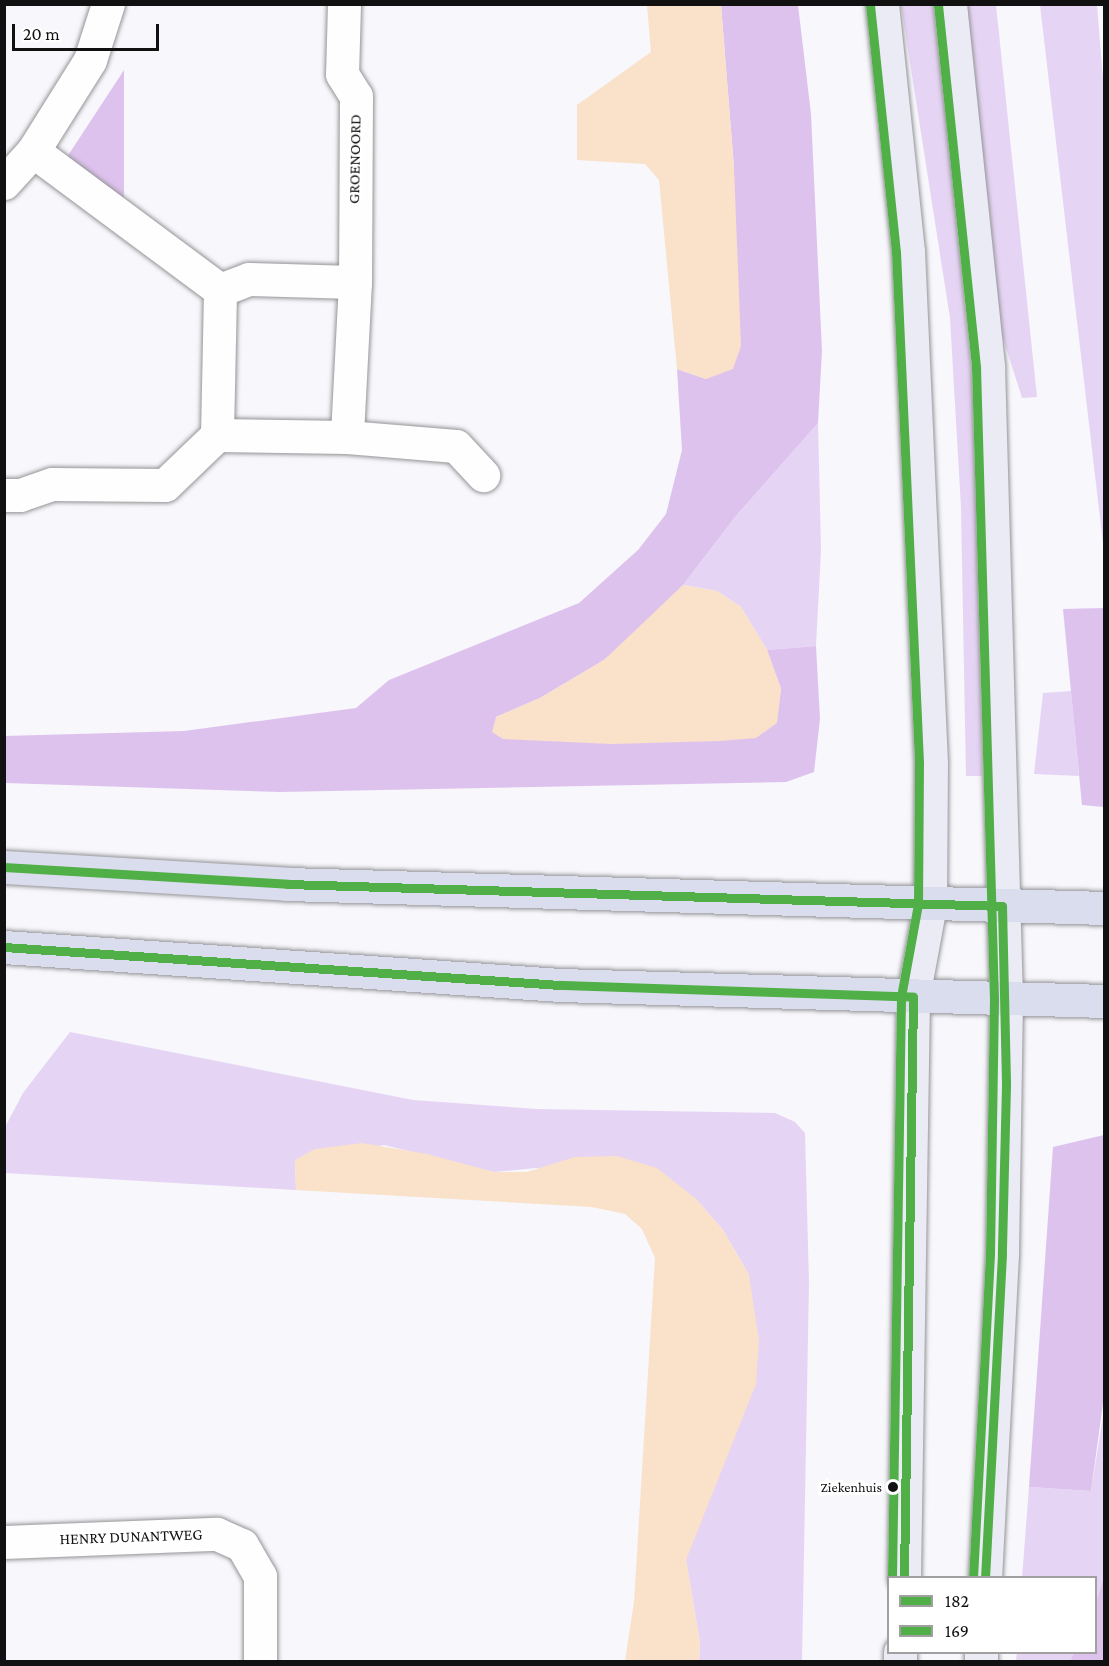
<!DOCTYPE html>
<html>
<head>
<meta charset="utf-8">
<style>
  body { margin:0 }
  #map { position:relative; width:1109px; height:1666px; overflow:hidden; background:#f7f7fc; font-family:"Crimson Pro",serif }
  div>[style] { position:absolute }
  .green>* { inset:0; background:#e6d4f5 }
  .forest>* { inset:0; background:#dec2ee }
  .water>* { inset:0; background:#fae1c9 }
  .roads { filter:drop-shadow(0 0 2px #959597) drop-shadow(0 0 2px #959597) }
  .street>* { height:33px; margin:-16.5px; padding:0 16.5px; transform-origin:16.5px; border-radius:16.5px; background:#fefeff }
  .secondary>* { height:33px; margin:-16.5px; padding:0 16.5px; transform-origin:16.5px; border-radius:16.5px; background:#ebebf6 }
  .primary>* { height:33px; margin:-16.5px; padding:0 16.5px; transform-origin:16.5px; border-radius:16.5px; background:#daddee }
  .bus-1>* { height:9px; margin:-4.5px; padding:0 4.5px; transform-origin:4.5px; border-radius:4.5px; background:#50af46 }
  .bus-2>* { height:9px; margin:-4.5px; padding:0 4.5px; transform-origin:4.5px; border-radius:4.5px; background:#50af46 }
  .dots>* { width:16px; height:16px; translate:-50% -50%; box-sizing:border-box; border:3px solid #fff; border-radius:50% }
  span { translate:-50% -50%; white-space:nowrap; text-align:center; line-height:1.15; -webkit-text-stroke:6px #fff; paint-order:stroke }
  .bus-label { font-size:14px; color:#111 }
  .right { translate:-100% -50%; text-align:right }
  .street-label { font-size:16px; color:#111 }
  .frame { position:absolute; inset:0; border:6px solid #111; pointer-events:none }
  .legend { position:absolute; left:887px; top:1576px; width:210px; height:78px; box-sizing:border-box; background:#fff; border:2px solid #a0a0a0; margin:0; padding:8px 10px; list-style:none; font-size:18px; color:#111 }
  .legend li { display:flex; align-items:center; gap:12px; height:30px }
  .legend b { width:30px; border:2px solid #a0a0a0 }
  .scale { position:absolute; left:12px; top:24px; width:147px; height:27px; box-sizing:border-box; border:3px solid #111; border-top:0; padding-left:8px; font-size:18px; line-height:21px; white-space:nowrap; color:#111; -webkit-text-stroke:4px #fff; paint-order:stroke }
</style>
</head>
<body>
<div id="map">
  <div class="green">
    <i style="clip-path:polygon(901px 5px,933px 5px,948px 131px,975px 416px,982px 776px,966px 776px,961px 507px,950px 318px)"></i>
    <i style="clip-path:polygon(964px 5px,996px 5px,1037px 397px,1022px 398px,1002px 335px)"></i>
    <i style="clip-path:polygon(1040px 5px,1097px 5px,1104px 92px,1104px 552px)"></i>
    <i style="clip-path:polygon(818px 423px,821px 550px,816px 646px,767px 650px,741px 607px,717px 591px,683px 585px,735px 517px)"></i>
    <i style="clip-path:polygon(1071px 691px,1079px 776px,1034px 774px,1043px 693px)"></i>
    <i style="clip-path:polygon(70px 1032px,413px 1100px,537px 1109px,775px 1113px,795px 1122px,805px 1133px,809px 1283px,802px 1661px,699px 1661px,700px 1643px,686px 1560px,749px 1275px,723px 1230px,695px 1198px,536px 1168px,494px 1172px,384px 1145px,295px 1160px,296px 1190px,5px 1173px,4px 1129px,23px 1093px)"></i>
    <i style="clip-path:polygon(1104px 1410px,1104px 1577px,1096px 1602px,1096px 1578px,1022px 1578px,1029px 1487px,1091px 1491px)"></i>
    <i style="clip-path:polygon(1017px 1652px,1074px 1652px,1074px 1653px,1070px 1661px,1016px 1661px)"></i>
  </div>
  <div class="forest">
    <i style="clip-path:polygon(721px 5px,798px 5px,811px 114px,822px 351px,818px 423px,735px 517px,683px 585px,640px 629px,604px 660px,540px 698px,496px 717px,776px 723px,781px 689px,767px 650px,816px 646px,820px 719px,814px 772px,786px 782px,280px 792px,5px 783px,4px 736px,184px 731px,356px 708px,389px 680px,579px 603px,638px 550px,666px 514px,682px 450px,677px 369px,706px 379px,734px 168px)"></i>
    <i style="clip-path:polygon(124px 70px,124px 203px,67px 157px)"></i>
    <i style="clip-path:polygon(1104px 608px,1104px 807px,1082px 805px,1063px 609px)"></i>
    <i style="clip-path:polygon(1104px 1135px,1104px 1396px,1091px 1491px,1029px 1487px,1053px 1147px)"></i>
    <i style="clip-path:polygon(1104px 1577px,1104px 1661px,1070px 1661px,1074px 1653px,1096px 1652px,1096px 1602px)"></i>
  </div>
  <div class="water">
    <i style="clip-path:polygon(647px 5px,721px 5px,734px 168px,741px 346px,733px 369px,706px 379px,677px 369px,659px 180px,645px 164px,577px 160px,577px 105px,651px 52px)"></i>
    <i style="clip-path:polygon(683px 585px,717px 591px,741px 607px,767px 650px,781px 689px,777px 723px,756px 738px,720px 741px,611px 744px,503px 739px,492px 732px,496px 717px,540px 698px,604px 660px)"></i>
    <i style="clip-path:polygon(362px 1143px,427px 1154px,494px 1172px,527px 1172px,575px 1157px,617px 1156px,657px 1168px,695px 1198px,723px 1230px,749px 1275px,759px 1341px,756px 1384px,686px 1560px,700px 1643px,699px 1661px,625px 1661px,634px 1602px,655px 1258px,642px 1229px,625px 1214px,592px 1207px,296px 1190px,295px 1160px,315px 1149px)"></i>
  </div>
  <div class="roads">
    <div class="street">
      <i style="left:344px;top:4px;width:70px;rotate:91.6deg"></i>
      <i style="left:342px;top:74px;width:26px;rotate:58deg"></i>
      <i style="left:356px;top:96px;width:186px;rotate:90.3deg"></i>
      <i style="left:355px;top:282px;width:155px;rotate:93deg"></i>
      <i style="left:33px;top:151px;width:233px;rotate:36.6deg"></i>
      <i style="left:4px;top:183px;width:43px;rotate:-47.8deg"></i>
      <i style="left:33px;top:151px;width:107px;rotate:-57.9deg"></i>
      <i style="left:90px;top:60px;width:59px;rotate:-72.2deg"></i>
      <i style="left:220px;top:290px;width:31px;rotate:-21deg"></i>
      <i style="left:249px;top:279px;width:106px;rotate:1.6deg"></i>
      <i style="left:217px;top:435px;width:130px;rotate:0.9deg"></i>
      <i style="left:347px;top:437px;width:109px;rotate:4.7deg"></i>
      <i style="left:456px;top:446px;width:40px;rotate:47deg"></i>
      <i style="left:4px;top:495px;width:16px"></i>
      <i style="left:20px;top:495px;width:34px;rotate:-19deg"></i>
      <i style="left:52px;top:484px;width:113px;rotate:0.5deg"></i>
      <i style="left:165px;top:485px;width:72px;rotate:-43.9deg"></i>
      <i style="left:217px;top:435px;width:145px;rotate:-88.8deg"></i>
      <i style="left:4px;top:1542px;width:213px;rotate:-2.2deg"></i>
      <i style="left:217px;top:1534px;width:27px;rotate:24deg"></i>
      <i style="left:242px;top:1545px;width:36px;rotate:60deg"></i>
      <i style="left:260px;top:1576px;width:86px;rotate:90deg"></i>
    </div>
    <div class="secondary">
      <i style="left:882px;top:4px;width:248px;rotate:84deg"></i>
      <i style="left:908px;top:251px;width:513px;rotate:87.43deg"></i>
      <i style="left:931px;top:763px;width:142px;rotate:90.4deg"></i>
      <i style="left:930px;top:905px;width:94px;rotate:100.5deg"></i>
      <i style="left:913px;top:997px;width:581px;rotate:90.89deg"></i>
      <i style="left:950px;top:4px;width:364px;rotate:84deg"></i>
      <i style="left:988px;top:366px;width:633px;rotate:88.37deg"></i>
      <i style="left:1006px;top:999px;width:255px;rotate:90.9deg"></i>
      <i style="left:1002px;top:1254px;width:324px;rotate:93deg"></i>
      <i style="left:900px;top:1662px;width:10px;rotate:-90deg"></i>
      <i style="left:981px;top:1662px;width:10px;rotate:-90deg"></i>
    </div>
    <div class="primary">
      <i style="left:4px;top:867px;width:284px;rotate:3.4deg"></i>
      <i style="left:287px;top:884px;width:817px;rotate:1.68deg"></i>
      <i style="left:4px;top:947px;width:557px;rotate:3.91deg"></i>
      <i style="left:560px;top:985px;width:544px;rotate:1.68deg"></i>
    </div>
  </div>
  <div class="bus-1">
    <i style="left:4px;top:867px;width:284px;rotate:3.4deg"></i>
    <i style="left:287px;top:884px;width:715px;rotate:1.76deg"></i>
    <i style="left:1002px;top:906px;width:179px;rotate:88.7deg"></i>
    <i style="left:1006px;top:1085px;width:169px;rotate:91.4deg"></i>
    <i style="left:1002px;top:1254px;width:324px;rotate:93deg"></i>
    <i style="left:4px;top:947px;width:557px;rotate:3.91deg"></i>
    <i style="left:560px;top:985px;width:353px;rotate:1.9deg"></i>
    <i style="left:913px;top:997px;width:581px;rotate:90.89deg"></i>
  </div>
  <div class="bus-2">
    <i style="left:870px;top:5px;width:248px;rotate:84deg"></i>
    <i style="left:896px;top:252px;width:512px;rotate:87.42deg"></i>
    <i style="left:919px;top:763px;width:141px;rotate:90.4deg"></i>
    <i style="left:918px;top:904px;width:95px;rotate:100.4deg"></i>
    <i style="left:901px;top:997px;width:581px;rotate:90.89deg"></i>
    <i style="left:938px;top:5px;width:364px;rotate:84deg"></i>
    <i style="left:976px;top:367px;width:632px;rotate:88.37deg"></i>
    <i style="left:994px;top:999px;width:255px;rotate:90.9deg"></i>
    <i style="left:990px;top:1254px;width:323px;rotate:93deg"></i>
  </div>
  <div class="dots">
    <i style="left:893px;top:1487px;background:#111"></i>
  </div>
  <div class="bus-label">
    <span class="right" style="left:882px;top:1487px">Ziekenhuis</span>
  </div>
  <div class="street-label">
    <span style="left:355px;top:159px;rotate:-89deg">GROENOORD</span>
    <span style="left:131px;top:1537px;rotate:-2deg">HENRY DUNANTWEG</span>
  </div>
  <div class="frame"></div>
  <ul class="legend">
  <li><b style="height:8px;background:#50af46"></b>182</li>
  <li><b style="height:8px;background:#50af46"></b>169</li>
  </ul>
  <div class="scale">20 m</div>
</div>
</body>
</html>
